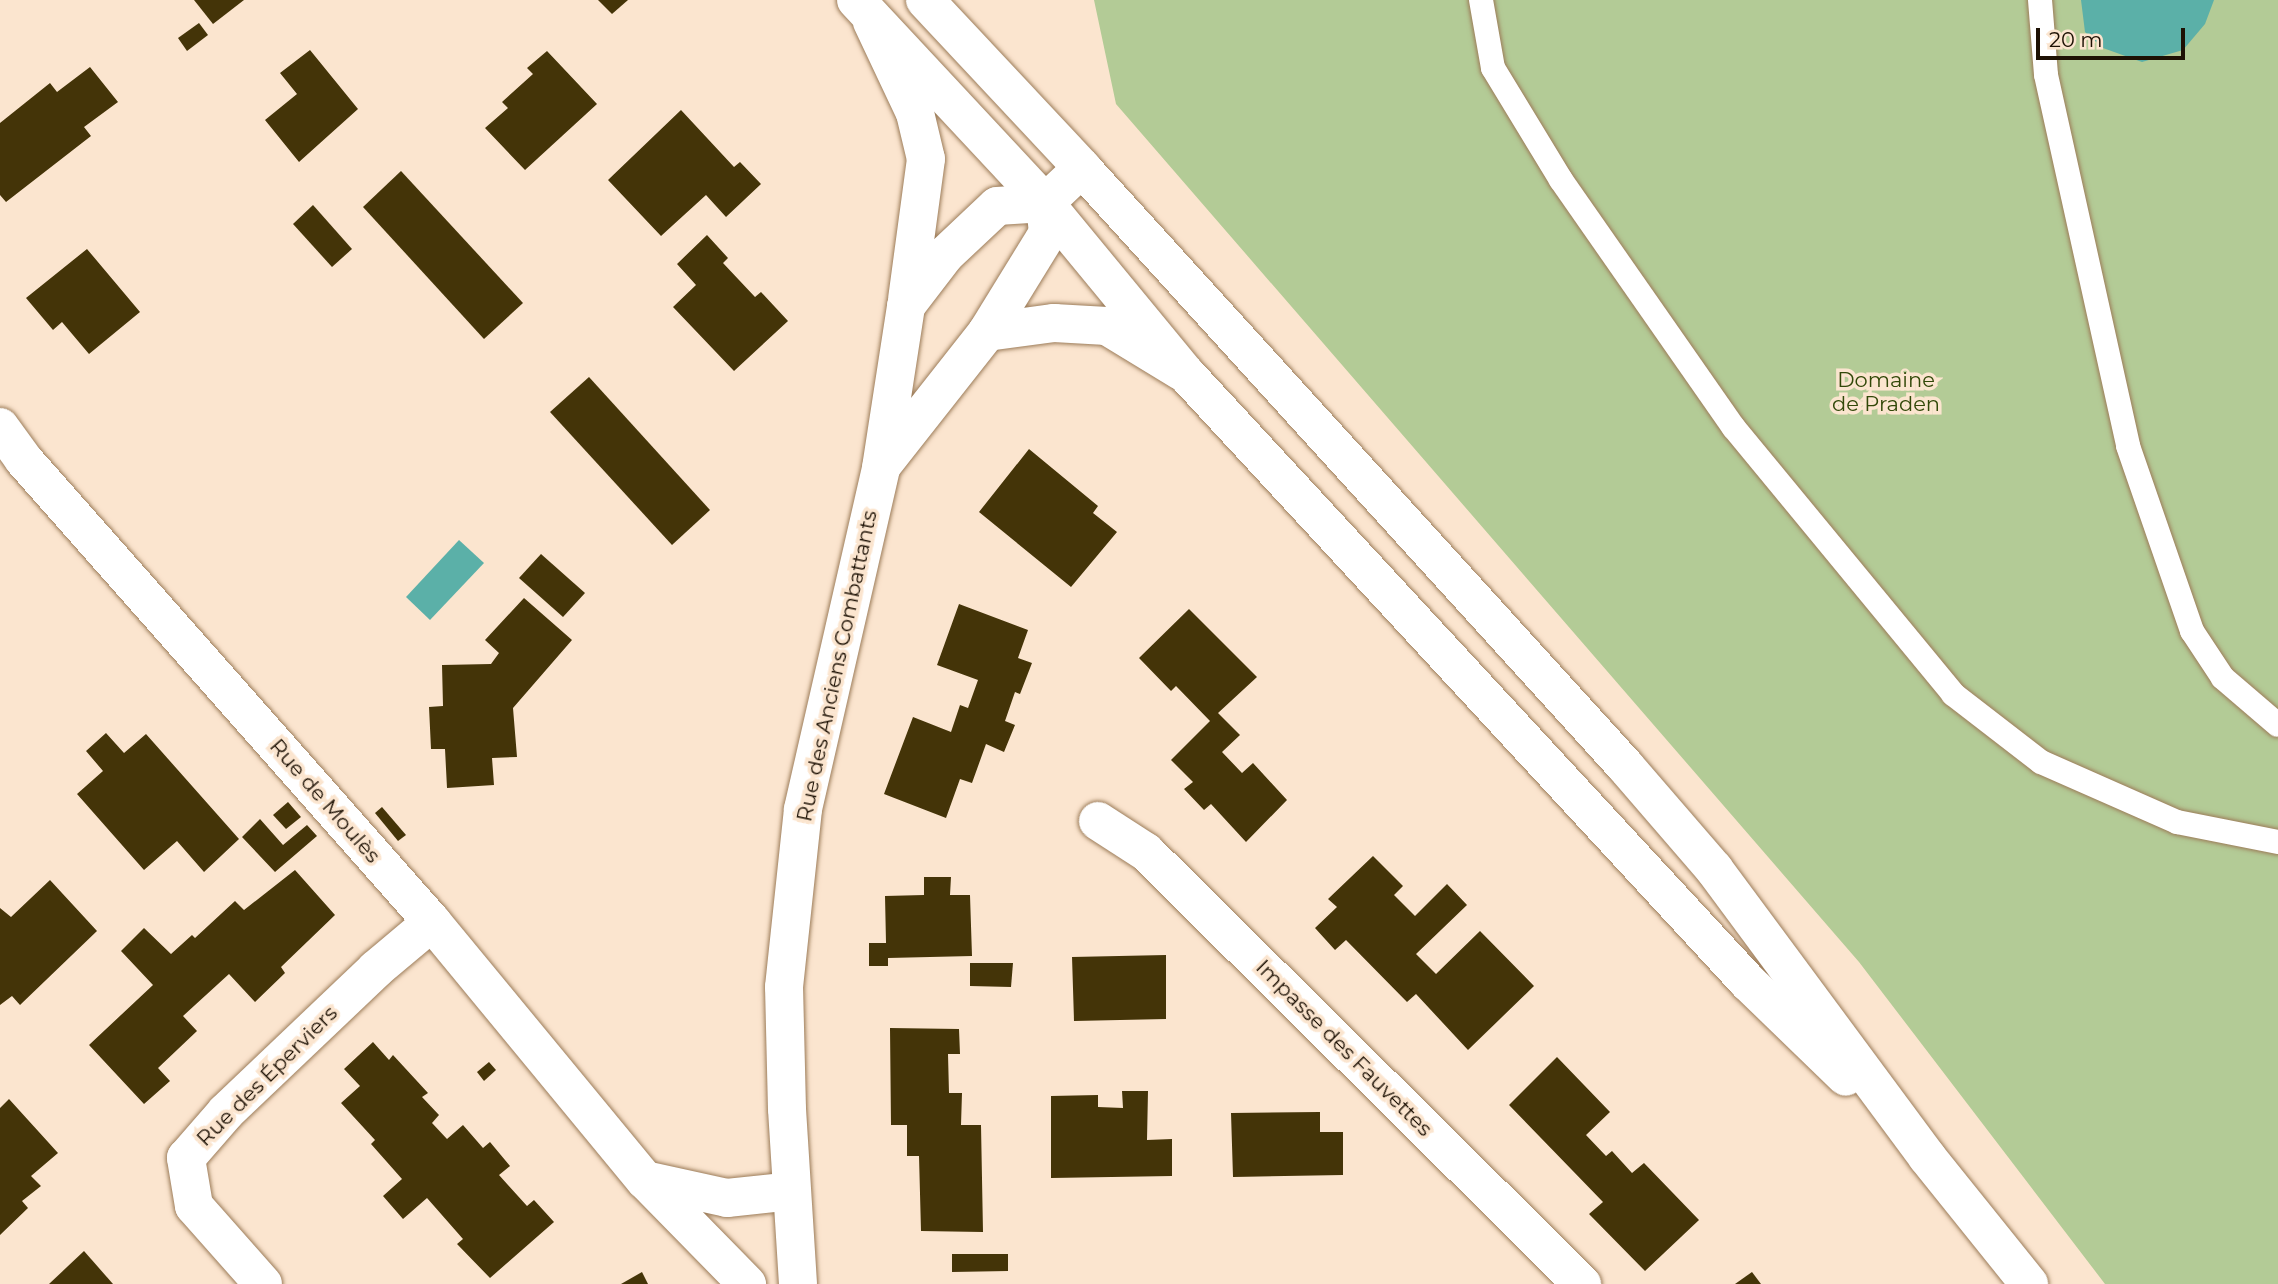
<!DOCTYPE html>
<html>
<head>
<meta charset="utf-8">
<style>
  body { margin:0 }
  #map { position:relative; width:2278px; height:1284px; overflow:hidden; background:#fbe5cf; font-family:Montserrat,sans-serif }
  div>[style] { position:absolute }
  .green>* { inset:0; background:#b3cb96 }
  .water>* { inset:0; background:#5bb0a8 }
  .building>* { inset:0; background:#443408 }
  .roads { filter:drop-shadow(0 0 2px #9c7c59) drop-shadow(0 0 2px #9c7c59) }
  .service>* { height:24px; margin:-12px; padding:0 12px; transform-origin:12px; border-radius:12px; background:#fff }
  .minor>* { height:38px; margin:-19px; padding:0 19px; transform-origin:19px; border-radius:19px; background:#fff }
  .secondary>* { height:38px; margin:-19px; padding:0 19px; transform-origin:19px; border-radius:19px; background:#fff }
  span { translate:-50% -50%; white-space:nowrap; text-align:center; line-height:1.15; -webkit-text-stroke:7px #fbe5cf; paint-order:stroke }
  .park-label { font-size:21px; color:#314808 }
  .street-label { font-size:21px; color:#1d1104 }
  .scale { position:absolute; left:2036px; top:28px; width:149px; height:32px; box-sizing:border-box; border:4px solid #1d1104; border-top:0; padding-left:9px; font-size:21px; line-height:24px; white-space:nowrap; color:#1d1104; -webkit-text-stroke:5px #fbe5cf; paint-order:stroke }
</style>
</head>
<body>
<div id="map">
  <div class="green">
    <i style="clip-path:polygon(1094px 0,2278px 0,2278px 1284px,2105px 1284px,1859px 962px,1116px 104px)"></i>
  </div>
  <div class="water">
    <i style="clip-path:polygon(2081px 0,2214px 0,2205px 24px,2183px 50px,2142px 62px,2103px 48px,2085px 32px)"></i>
    <i style="clip-path:polygon(459px 540px,484px 563px,430px 620px,406px 597px)"></i>
  </div>
  <div class="building">
    <i style="clip-path:polygon(194px 0,244px 0,213px 24px)"></i>
    <i style="clip-path:polygon(598px 0,628px 0,612px 14px)"></i>
    <i style="clip-path:polygon(199px 23px,208px 35px,187px 51px,178px 38px)"></i>
    <i style="clip-path:polygon(310px 50px,358px 109px,299px 162px,265px 120px,297px 94px,280px 73px)"></i>
    <i style="clip-path:polygon(547px 51px,597px 104px,525px 170px,485px 128px,508px 108px,502px 102px,533px 74px,527px 68px)"></i>
    <i style="clip-path:polygon(90px 67px,118px 102px,84px 127px,91px 136px,6px 202px,0 195px,0 123px,50px 83px,57px 92px)"></i>
    <i style="clip-path:polygon(681px 110px,734px 167px,740px 162px,761px 184px,726px 217px,706px 195px,661px 236px,608px 180px)"></i>
    <i style="clip-path:polygon(401px 171px,523px 303px,484px 339px,363px 207px)"></i>
    <i style="clip-path:polygon(313px 205px,352px 249px,332px 267px,293px 224px)"></i>
    <i style="clip-path:polygon(707px 235px,728px 258px,723px 263px,755px 297px,761px 292px,788px 321px,734px 371px,673px 307px,696px 285px,677px 264px)"></i>
    <i style="clip-path:polygon(87px 249px,140px 312px,89px 354px,62px 322px,53px 330px,26px 298px)"></i>
    <i style="clip-path:polygon(589px 377px,710px 510px,672px 545px,550px 412px)"></i>
    <i style="clip-path:polygon(1029px 449px,1098px 506px,1093px 513px,1117px 532px,1071px 587px,979px 512px)"></i>
    <i style="clip-path:polygon(541px 554px,585px 593px,563px 617px,519px 578px)"></i>
    <i style="clip-path:polygon(524px 598px,572px 640px,513px 708px,517px 757px,492px 758px,494px 785px,447px 788px,445px 749px,431px 749px,429px 707px,443px 706px,442px 665px,491px 664px,499px 653px,485px 640px)"></i>
    <i style="clip-path:polygon(959px 604px,1028px 630px,1018px 658px,1032px 663px,1020px 694px,1015px 692px,1005px 721px,1015px 725px,1004px 752px,986px 744px,972px 783px,960px 779px,946px 818px,884px 794px,913px 717px,951px 732px,960px 705px,968px 708px,978px 680px,937px 665px)"></i>
    <i style="clip-path:polygon(1189px 609px,1257px 677px,1218px 713px,1240px 735px,1222px 752px,1242px 773px,1253px 763px,1287px 800px,1246px 842px,1211px 804px,1204px 810px,1184px 789px,1193px 782px,1171px 760px,1210px 721px,1176px 686px,1171px 691px,1139px 658px)"></i>
    <i style="clip-path:polygon(106px 733px,124px 753px,146px 734px,239px 839px,204px 872px,177px 841px,144px 870px,77px 794px,103px 771px,86px 751px)"></i>
    <i style="clip-path:polygon(288px 802px,301px 817px,286px 829px,273px 815px)"></i>
    <i style="clip-path:polygon(382px 807px,406px 835px,398px 841px,375px 813px)"></i>
    <i style="clip-path:polygon(260px 819px,283px 845px,307px 825px,317px 836px,275px 872px,242px 837px)"></i>
    <i style="clip-path:polygon(1373px 856px,1403px 886px,1394px 895px,1415px 916px,1447px 884px,1467px 905px,1416px 954px,1436px 974px,1480px 931px,1534px 986px,1468px 1050px,1416px 994px,1407px 1002px,1346px 940px,1335px 950px,1315px 928px,1337px 907px,1328px 899px)"></i>
    <i style="clip-path:polygon(295px 870px,335px 915px,281px 967px,285px 973px,255px 1002px,229px 974px,183px 1016px,197px 1031px,158px 1068px,170px 1081px,144px 1104px,89px 1045px,153px 985px,121px 951px,144px 928px,171px 954px,192px 935px,195px 938px,235px 901px,244px 910px)"></i>
    <i style="clip-path:polygon(924px 877px,951px 877px,950px 895px,970px 895px,972px 956px,888px 958px,888px 966px,869px 966px,869px 943px,886px 943px,885px 896px,924px 895px)"></i>
    <i style="clip-path:polygon(50px 880px,97px 931px,20px 1005px,12px 996px,0 1005px,0 908px,11px 917px)"></i>
    <i style="clip-path:polygon(1166px 955px,1166px 1019px,1074px 1021px,1072px 957px)"></i>
    <i style="clip-path:polygon(970px 963px,1013px 963px,1011px 987px,970px 986px)"></i>
    <i style="clip-path:polygon(890px 1028px,959px 1029px,960px 1054px,948px 1054px,949px 1093px,962px 1093px,961px 1125px,981px 1125px,983px 1232px,921px 1231px,919px 1156px,907px 1156px,907px 1125px,891px 1125px)"></i>
    <i style="clip-path:polygon(373px 1042px,389px 1060px,393px 1055px,428px 1093px,422px 1097px,439px 1115px,432px 1123px,447px 1139px,463px 1125px,483px 1148px,490px 1142px,510px 1166px,499px 1175px,527px 1206px,534px 1200px,554px 1222px,490px 1278px,457px 1244px,463px 1239px,427px 1198px,403px 1219px,383px 1196px,402px 1179px,371px 1144px,375px 1140px,341px 1103px,360px 1086px,344px 1069px)"></i>
    <i style="clip-path:polygon(1557px 1057px,1610px 1112px,1586px 1135px,1606px 1156px,1612px 1151px,1632px 1173px,1644px 1163px,1699px 1220px,1645px 1271px,1589px 1214px,1603px 1202px,1509px 1105px)"></i>
    <i style="clip-path:polygon(489px 1062px,496px 1070px,484px 1081px,477px 1072px)"></i>
    <i style="clip-path:polygon(1122px 1091px,1148px 1091px,1147px 1140px,1172px 1139px,1172px 1176px,1051px 1178px,1051px 1096px,1098px 1095px,1098px 1107px,1123px 1108px)"></i>
    <i style="clip-path:polygon(9px 1099px,58px 1153px,31px 1176px,41px 1186px,22px 1201px,28px 1208px,0 1235px,0 1108px)"></i>
    <i style="clip-path:polygon(1320px 1112px,1320px 1132px,1343px 1132px,1343px 1175px,1233px 1177px,1231px 1113px)"></i>
    <i style="clip-path:polygon(84px 1251px,113px 1284px,49px 1284px)"></i>
    <i style="clip-path:polygon(952px 1254px,1008px 1254px,1008px 1271px,952px 1272px)"></i>
    <i style="clip-path:polygon(642px 1272px,648px 1284px,621px 1284px)"></i>
    <i style="clip-path:polygon(1752px 1272px,1761px 1284px,1735px 1284px)"></i>
  </div>
  <div class="roads">
    <div class="service">
      <i style="left:1481px;top:0;width:69px;rotate:80deg"></i>
      <i style="left:1493px;top:68px;width:131px;rotate:58.7deg"></i>
      <i style="left:1561px;top:180px;width:302px;rotate:55.1deg"></i>
      <i style="left:1734px;top:428px;width:345px;rotate:50.5deg"></i>
      <i style="left:1953px;top:694px;width:111px;rotate:37.7deg"></i>
      <i style="left:2041px;top:762px;width:149px;rotate:23.8deg"></i>
      <i style="left:2177px;top:822px;width:103px;rotate:11.2deg"></i>
      <i style="left:2040px;top:0;width:75px;rotate:85.4deg"></i>
      <i style="left:2046px;top:75px;width:380px;rotate:77.5deg"></i>
      <i style="left:2128px;top:446px;width:196px;rotate:70.9deg"></i>
      <i style="left:2192px;top:631px;width:56px;rotate:56.6deg"></i>
      <i style="left:2223px;top:678px;width:72px;rotate:40.5deg"></i>
    </div>
    <div class="minor">
      <i style="left:872px;top:22px;width:101px;rotate:64.7deg"></i>
      <i style="left:915px;top:113px;width:47px;rotate:76.6deg"></i>
      <i style="left:926px;top:159px;width:141px;rotate:97.7deg"></i>
      <i style="left:987px;top:332px;width:116px;rotate:-58.4deg"></i>
      <i style="left:1048px;top:233px;width:30px;rotate:-96deg"></i>
      <i style="left:0;top:427px;width:39px;rotate:54deg"></i>
      <i style="left:23px;top:459px;width:618px;rotate:48.54deg"></i>
      <i style="left:432px;top:922px;width:335px;rotate:50.5deg"></i>
      <i style="left:645px;top:1180px;width:146px;rotate:45.6deg"></i>
      <i style="left:884px;top:463px;width:167px;rotate:-51.8deg"></i>
      <i style="left:987px;top:332px;width:68px;rotate:-7.7deg"></i>
      <i style="left:1054px;top:323px;width:53px;rotate:3.2deg"></i>
      <i style="left:1107px;top:326px;width:87px;rotate:31.3deg"></i>
      <i style="left:1098px;top:821px;width:57px;rotate:32.9deg"></i>
      <i style="left:1146px;top:852px;width:614px;rotate:44.74deg"></i>
      <i style="left:645px;top:1180px;width:84px;rotate:12.4deg"></i>
      <i style="left:727px;top:1198px;width:65px;rotate:-6.1deg"></i>
      <i style="left:263px;top:1284px;width:104px;rotate:-131.5deg"></i>
      <i style="left:194px;top:1206px;width:49px;rotate:-99.5deg"></i>
      <i style="left:186px;top:1158px;width:61px;rotate:-49deg"></i>
      <i style="left:226px;top:1112px;width:207px;rotate:-43.6deg"></i>
      <i style="left:376px;top:969px;width:73px;rotate:-40deg"></i>
      <i style="left:798px;top:1284px;width:175px;rotate:-93.6deg"></i>
      <i style="left:787px;top:1109px;width:122px;rotate:-91.4deg"></i>
      <i style="left:784px;top:987px;width:179px;rotate:-83.9deg"></i>
      <i style="left:803px;top:809px;width:350px;rotate:-77.1deg"></i>
      <i style="left:881px;top:468px;width:164px;rotate:-81.2deg"></i>
      <i style="left:906px;top:306px;width:64px;rotate:-52.6deg"></i>
      <i style="left:945px;top:255px;width:71px;rotate:-43.3deg"></i>
      <i style="left:997px;top:206px;width:48px;rotate:-3.6deg"></i>
      <i style="left:1045px;top:203px;width:51px;rotate:-43.4deg"></i>
    </div>
    <div class="secondary">
      <i style="left:856px;top:0;width:277px;rotate:47deg"></i>
      <i style="left:1045px;top:203px;width:223px;rotate:50.5deg"></i>
      <i style="left:1187px;top:375px;width:827px;rotate:47.26deg"></i>
      <i style="left:1748px;top:982px;width:136px;rotate:44.1deg"></i>
      <i style="left:925px;top:0;width:230px;rotate:46.9deg"></i>
      <i style="left:1082px;top:168px;width:809px;rotate:47.75deg"></i>
      <i style="left:1626px;top:767px;width:135px;rotate:49.2deg"></i>
      <i style="left:1714px;top:869px;width:358px;rotate:53.5deg"></i>
      <i style="left:1927px;top:1157px;width:163px;rotate:51.2deg"></i>
    </div>
  </div>
  <div class="park-label">
    <span style="left:1886px;top:392px">Domaine<br>de Praden</span>
  </div>
  <div class="street-label">
    <span style="left:837px;top:666px;rotate:-78deg">Rue des Anciens Combattants</span>
    <span style="left:325px;top:801px;rotate:49deg">Rue de Moulès</span>
    <span style="left:1344px;top:1048px;rotate:45deg">Impasse des Fauvettes</span>
    <span style="left:267px;top:1076px;rotate:-45deg">Rue des Éperviers</span>
  </div>
  <div class="scale">20 m</div>
</div>
</body>
</html>
